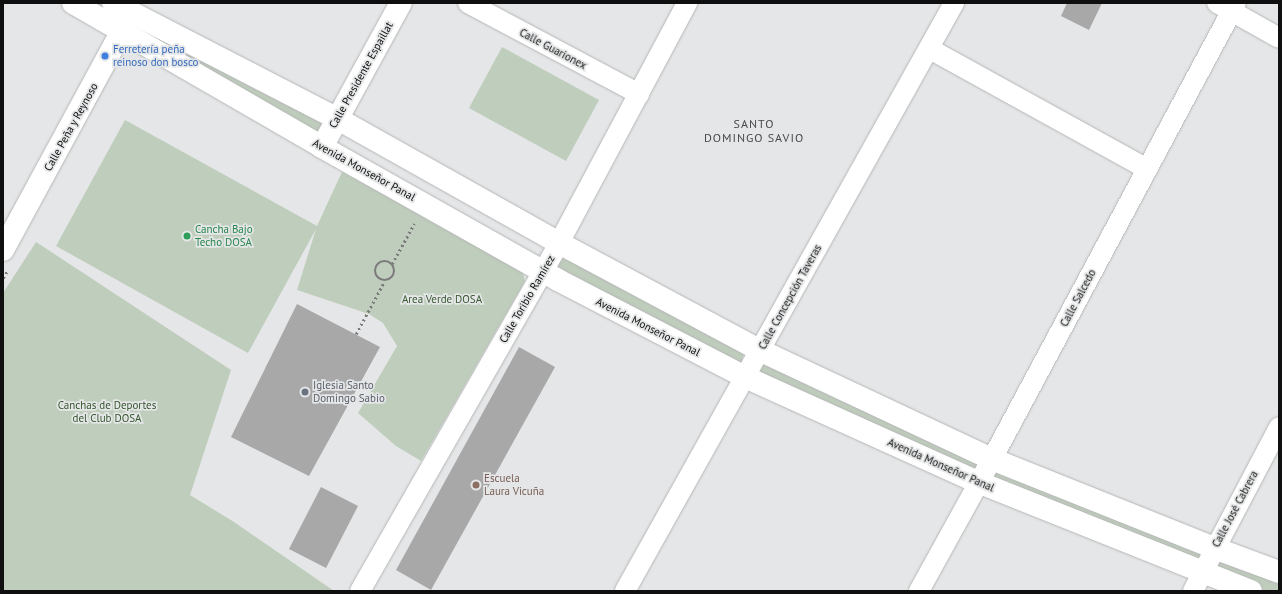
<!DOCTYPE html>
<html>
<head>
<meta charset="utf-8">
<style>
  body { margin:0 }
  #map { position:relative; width:1282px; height:594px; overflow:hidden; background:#e5e6e7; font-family:"PT Sans",sans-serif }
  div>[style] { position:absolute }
  .green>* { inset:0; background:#bfcdbc }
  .building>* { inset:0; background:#a9a8a8 }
  .path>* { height:2.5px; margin-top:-1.25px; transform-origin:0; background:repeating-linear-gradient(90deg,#7b7b7c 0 2px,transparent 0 5px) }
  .path>.ring { margin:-1.25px; padding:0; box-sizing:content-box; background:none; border:2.5px solid #7b7b7c; border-radius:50% }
  .roads { filter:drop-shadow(0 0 1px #b5b6b7) drop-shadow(0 0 1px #b5b6b7) }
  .minor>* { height:20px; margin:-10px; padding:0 10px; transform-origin:10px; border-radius:10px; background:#fff }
  .tertiary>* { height:22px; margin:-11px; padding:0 11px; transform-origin:11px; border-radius:11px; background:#fff }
  .dots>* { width:11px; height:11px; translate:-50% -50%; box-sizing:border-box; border:2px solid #e5e6e7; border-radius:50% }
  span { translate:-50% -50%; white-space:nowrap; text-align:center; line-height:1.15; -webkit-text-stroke:3.5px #e5e6e7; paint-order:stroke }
  .street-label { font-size:11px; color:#0f0f0f }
  .shop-label { font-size:11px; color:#366cbe }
  .left { translate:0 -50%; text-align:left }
  .leisure-label { font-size:11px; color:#27864d }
  .park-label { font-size:11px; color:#35572e }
  .worship-label { font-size:11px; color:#5b616d }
  .education-label { font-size:11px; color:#785e54 }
  .neighbourhood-label { font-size:12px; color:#474849; letter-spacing:1px }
  .frame { position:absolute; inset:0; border:4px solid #0f0f0f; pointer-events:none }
</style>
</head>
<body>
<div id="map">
  <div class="green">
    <i style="clip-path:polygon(136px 24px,328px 121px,320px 135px,130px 29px)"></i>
    <i style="clip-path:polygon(502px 47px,599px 100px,566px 161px,469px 108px)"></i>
    <i style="clip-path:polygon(125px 120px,317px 226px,342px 172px,522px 270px,525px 281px,421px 461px,396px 446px,358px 413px,397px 346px,383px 323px,369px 314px,297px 290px,316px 229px,248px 353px,56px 246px)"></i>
    <i style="clip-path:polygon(36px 242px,231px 370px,190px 495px,234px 522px,334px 591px,3px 591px,3px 293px)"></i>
    <i style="clip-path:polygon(567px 254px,744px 353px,740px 367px,556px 267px)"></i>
    <i style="clip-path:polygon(762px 358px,985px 460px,975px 476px,753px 375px)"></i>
    <i style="clip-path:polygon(994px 464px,1207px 551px,1198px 566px,985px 479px)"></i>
    <i style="clip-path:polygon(1221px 556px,1279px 580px,1279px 591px,1261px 591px,1211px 571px)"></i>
  </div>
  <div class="building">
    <i style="clip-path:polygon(1067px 3px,1102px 3px,1089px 30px,1061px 16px)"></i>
    <i style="clip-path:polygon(297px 304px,380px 347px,309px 476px,231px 437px)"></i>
    <i style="clip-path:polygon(519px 347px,555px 367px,431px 590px,396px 570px)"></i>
    <i style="clip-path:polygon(321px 487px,358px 506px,326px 568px,289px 549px)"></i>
  </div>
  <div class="path">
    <i class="ring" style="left:375px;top:261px;width:17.5px;height:17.5px"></i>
    <i style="left:392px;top:264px;width:46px;rotate:-61.2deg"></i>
    <i style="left:3px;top:278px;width:8px;rotate:-60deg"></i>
    <i style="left:356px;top:334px;width:59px;rotate:-61.7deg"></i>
  </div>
  <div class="roads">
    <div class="minor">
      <i style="left:468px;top:3px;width:194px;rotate:28deg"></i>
      <i style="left:1217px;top:3px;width:71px;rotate:29.4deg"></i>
      <i style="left:930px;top:49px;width:248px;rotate:28.9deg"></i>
      <i style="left:360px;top:591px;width:401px;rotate:-60.2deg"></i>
      <i style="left:559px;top:243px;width:272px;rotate:-61.9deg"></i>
      <i style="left:625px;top:591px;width:674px;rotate:-60.77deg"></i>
      <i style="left:919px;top:591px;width:151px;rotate:-61.1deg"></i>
      <i style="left:992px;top:459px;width:517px;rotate:-61.85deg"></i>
      <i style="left:1193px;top:591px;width:185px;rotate:-62.3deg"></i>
    </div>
    <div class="tertiary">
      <i style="left:73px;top:3px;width:288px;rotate:30deg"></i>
      <i style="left:322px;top:147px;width:271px;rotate:29.4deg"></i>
      <i style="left:558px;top:280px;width:211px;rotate:27.4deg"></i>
      <i style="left:745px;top:377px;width:256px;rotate:24.3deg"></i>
      <i style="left:978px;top:482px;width:294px;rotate:21.8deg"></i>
      <i style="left:113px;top:3px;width:253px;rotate:27.3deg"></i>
      <i style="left:338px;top:119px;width:253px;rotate:29.3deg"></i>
      <i style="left:559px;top:243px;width:227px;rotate:28.1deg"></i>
      <i style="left:759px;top:350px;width:257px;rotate:25.1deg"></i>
      <i style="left:992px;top:459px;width:239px;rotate:21.8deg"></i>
      <i style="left:1214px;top:548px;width:69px;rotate:20.3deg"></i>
      <i style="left:322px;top:147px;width:164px;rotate:-61.3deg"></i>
      <i style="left:3px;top:250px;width:264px;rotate:-61.5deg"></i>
    </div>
  </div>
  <div class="dots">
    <i style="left:105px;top:56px;background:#3f7fe0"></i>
    <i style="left:187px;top:236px;background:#2e9e5b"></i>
    <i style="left:305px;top:392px;background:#6b7280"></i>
    <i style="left:476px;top:485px;background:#8d6e63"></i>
  </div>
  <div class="street-label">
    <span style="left:553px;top:49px;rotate:28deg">Calle Guarionex</span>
    <span style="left:361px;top:75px;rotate:-61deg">Calle Presidente Espaillat</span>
    <span style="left:71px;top:127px;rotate:-61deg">Calle Peña y Reynoso</span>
    <span style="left:364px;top:170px;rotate:29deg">Avenida Monseñor Panal</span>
    <span style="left:790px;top:297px;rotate:-61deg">Calle Concepción Taveras</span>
    <span style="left:1078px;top:298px;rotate:-62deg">Calle Salcedo</span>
    <span style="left:527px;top:299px;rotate:-60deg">Calle Toribio Ramírez</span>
    <span style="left:648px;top:327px;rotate:27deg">Avenida Monseñor Panal</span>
    <span style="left:941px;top:465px;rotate:24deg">Avenida Monseñor Panal</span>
    <span style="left:1235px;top:509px;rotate:-62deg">Calle José Cabrera</span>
  </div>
  <div class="shop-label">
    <span class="left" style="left:113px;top:56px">Ferretería peña<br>reinoso don bosco</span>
  </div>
  <div class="leisure-label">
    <span class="left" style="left:195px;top:236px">Cancha Bajo<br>Techo DOSA</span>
  </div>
  <div class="park-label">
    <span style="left:442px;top:299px">Area Verde DOSA</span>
    <span style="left:107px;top:412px">Canchas de Deportes<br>del Club DOSA</span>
  </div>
  <div class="worship-label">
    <span class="left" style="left:313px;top:392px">Iglesia Santo<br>Domingo Sabio</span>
  </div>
  <div class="education-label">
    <span class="left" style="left:484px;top:485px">Escuela<br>Laura Vicuña</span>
  </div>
  <div class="neighbourhood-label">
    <span style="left:754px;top:131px">SANTO<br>DOMINGO SAVIO</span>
  </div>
  <div class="frame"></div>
</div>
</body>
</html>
